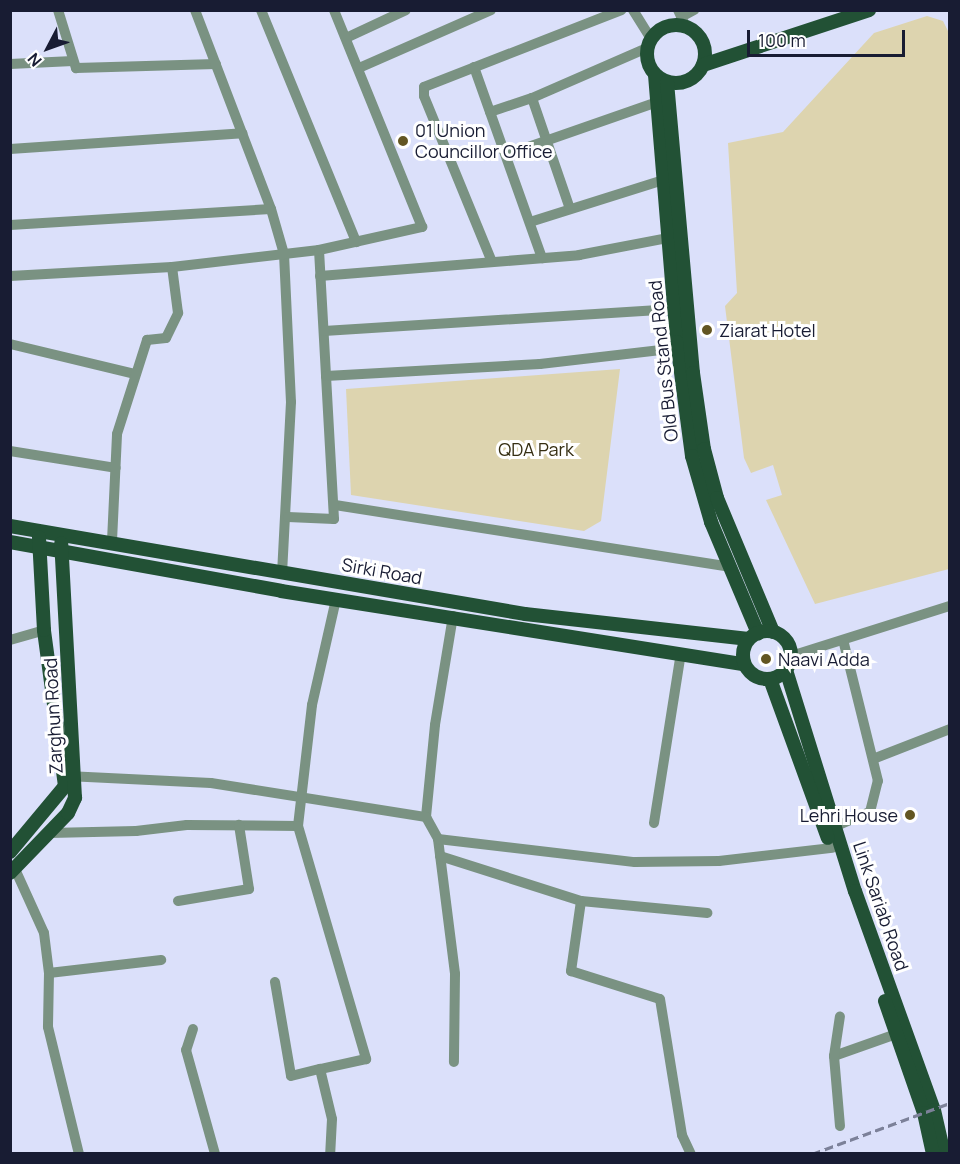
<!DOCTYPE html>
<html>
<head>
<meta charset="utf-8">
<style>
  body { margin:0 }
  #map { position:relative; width:960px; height:1164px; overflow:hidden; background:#dbe0fa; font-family:Manrope,sans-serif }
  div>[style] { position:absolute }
  .green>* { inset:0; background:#ddd4af }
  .minor>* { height:10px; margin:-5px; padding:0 5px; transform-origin:5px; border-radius:5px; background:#7a9282 }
  .major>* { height:14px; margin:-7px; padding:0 7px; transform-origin:7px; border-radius:7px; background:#225135 }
  .major>.ring { margin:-7px; padding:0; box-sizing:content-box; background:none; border:14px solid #225135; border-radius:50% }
  .rail>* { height:3px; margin-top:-1.5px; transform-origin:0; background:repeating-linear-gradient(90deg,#7c8199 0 9px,transparent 0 13.5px) }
  .dots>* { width:16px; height:16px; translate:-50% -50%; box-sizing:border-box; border:3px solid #fff; border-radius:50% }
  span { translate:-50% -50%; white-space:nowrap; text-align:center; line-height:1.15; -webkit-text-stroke:6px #fff; paint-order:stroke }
  .poi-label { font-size:18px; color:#181c33 }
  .left { translate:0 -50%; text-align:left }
  .right { translate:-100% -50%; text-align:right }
  .street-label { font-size:18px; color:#181c33 }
  .park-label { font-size:18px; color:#352e12 }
  .frame { position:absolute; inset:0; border:12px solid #181c33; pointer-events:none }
  .north { position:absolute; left:18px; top:18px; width:60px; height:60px; -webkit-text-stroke:4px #fff; paint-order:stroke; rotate:229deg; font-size:16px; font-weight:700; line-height:24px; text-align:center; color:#181c33 }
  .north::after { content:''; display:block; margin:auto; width:21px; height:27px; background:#181c33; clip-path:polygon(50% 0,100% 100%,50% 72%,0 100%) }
  .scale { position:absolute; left:747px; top:30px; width:158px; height:27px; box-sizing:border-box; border:3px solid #181c33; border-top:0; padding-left:8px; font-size:18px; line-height:21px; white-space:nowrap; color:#181c33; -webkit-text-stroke:4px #fff; paint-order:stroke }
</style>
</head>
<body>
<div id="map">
  <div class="green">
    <i style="clip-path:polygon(927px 16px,943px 21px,950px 35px,949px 569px,815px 604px,766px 500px,782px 495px,773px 465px,751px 473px,744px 458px,725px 306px,737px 293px,728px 143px,783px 132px,874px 33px)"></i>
    <i style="clip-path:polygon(620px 369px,601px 521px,584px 531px,351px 495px,346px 389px)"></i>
  </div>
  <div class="minor">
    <i style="left:58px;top:10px;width:61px;rotate:72.8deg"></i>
    <i style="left:76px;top:68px;width:140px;rotate:-1.6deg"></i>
    <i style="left:195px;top:10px;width:213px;rotate:69.1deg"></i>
    <i style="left:271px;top:209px;width:47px;rotate:73.9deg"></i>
    <i style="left:284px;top:254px;width:148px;rotate:87.3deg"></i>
    <i style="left:291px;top:402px;width:170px;rotate:93deg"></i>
    <i style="left:261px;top:10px;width:251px;rotate:67.7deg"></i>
    <i style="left:633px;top:10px;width:34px;rotate:58deg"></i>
    <i style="left:678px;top:10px;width:19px;rotate:65deg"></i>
    <i style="left:681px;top:17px;width:15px;rotate:-28deg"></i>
    <i style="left:346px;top:38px;width:66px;rotate:-25deg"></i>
    <i style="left:10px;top:64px;width:63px;rotate:-2.7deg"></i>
    <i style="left:474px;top:67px;width:203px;rotate:70.4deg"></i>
    <i style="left:359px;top:68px;width:144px;rotate:-23.7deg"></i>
    <i style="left:532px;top:98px;width:117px;rotate:71.1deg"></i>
    <i style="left:490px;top:112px;width:44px;rotate:-18.4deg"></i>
    <i style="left:532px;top:98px;width:125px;rotate:-23.5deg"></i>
    <i style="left:10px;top:149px;width:233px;rotate:-3.9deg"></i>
    <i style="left:508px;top:154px;width:158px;rotate:-19.2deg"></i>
    <i style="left:530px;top:222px;width:139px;rotate:-17.5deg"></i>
    <i style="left:10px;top:225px;width:261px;rotate:-3.5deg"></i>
    <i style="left:319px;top:250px;width:126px;rotate:86.8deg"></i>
    <i style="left:492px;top:262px;width:179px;rotate:-112.3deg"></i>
    <i style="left:424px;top:96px;width:9px;rotate:-90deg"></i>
    <i style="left:424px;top:87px;width:212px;rotate:-21.3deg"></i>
    <i style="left:10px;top:276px;width:162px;rotate:-3.2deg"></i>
    <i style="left:320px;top:276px;width:260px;rotate:-4.6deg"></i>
    <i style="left:579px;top:255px;width:91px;rotate:-10.8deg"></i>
    <i style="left:324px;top:331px;width:351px;rotate:-3.6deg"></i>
    <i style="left:10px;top:344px;width:129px;rotate:13.5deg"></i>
    <i style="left:10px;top:451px;width:107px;rotate:9.1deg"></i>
    <i style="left:335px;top:505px;width:401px;rotate:8.9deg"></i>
    <i style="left:288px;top:517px;width:46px;rotate:2.5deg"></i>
    <i style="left:334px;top:519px;width:143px;rotate:-93.2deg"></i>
    <i style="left:326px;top:376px;width:214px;rotate:-3.2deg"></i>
    <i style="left:540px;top:364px;width:139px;rotate:-6.6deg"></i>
    <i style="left:112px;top:541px;width:107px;rotate:-87.3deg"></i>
    <i style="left:117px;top:434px;width:99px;rotate:-72.3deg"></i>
    <i style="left:147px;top:340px;width:19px;rotate:-6deg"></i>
    <i style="left:166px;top:338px;width:28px;rotate:-64deg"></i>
    <i style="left:178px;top:313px;width:46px;rotate:-97.4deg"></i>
    <i style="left:172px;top:267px;width:148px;rotate:-6.6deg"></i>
    <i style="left:319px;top:250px;width:106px;rotate:-12.6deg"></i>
    <i style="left:422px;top:227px;width:234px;rotate:-112.1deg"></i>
    <i style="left:453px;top:616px;width:110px;rotate:99.4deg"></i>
    <i style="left:435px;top:725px;width:92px;rotate:95.6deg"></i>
    <i style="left:426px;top:817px;width:25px;rotate:61deg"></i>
    <i style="left:438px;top:839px;width:136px;rotate:82.8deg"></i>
    <i style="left:455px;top:974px;width:88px;rotate:90.7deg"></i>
    <i style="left:10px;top:640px;width:35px;rotate:-16deg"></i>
    <i style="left:791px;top:656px;width:167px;rotate:-17.5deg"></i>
    <i style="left:873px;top:759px;width:83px;rotate:-21.3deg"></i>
    <i style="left:67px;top:776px;width:144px;rotate:2.8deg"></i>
    <i style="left:211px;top:783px;width:218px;rotate:9deg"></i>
    <i style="left:654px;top:823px;width:172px;rotate:-81deg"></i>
    <i style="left:298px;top:826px;width:122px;rotate:-83.4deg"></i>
    <i style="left:312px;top:705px;width:109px;rotate:-77.2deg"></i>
    <i style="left:834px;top:827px;width:39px;rotate:-23deg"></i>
    <i style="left:870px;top:812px;width:32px;rotate:-76deg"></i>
    <i style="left:878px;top:781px;width:145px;rotate:-103.9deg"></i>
    <i style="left:50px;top:833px;width:86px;rotate:-1.3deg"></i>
    <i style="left:136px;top:831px;width:51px;rotate:-6.7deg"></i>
    <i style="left:187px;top:825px;width:111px;rotate:0.5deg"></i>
    <i style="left:298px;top:826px;width:243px;rotate:73.7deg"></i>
    <i style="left:366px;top:1059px;width:47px;rotate:167.7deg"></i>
    <i style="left:320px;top:1069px;width:51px;rotate:76.5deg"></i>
    <i style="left:332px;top:1119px;width:35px;rotate:93deg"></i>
    <i style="left:438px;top:839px;width:198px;rotate:6.7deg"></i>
    <i style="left:635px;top:862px;width:84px;rotate:-0.7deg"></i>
    <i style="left:719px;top:861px;width:114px;rotate:-6.6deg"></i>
    <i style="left:440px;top:856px;width:148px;rotate:17.7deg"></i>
    <i style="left:581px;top:901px;width:127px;rotate:5.4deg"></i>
    <i style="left:15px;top:869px;width:70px;rotate:65.6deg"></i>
    <i style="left:44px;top:933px;width:40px;rotate:82.9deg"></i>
    <i style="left:49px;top:973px;width:54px;rotate:91.1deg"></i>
    <i style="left:48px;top:1027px;width:131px;rotate:76.3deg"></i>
    <i style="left:178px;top:901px;width:72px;rotate:-9.6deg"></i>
    <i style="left:249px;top:889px;width:65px;rotate:-98.9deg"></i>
    <i style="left:581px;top:901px;width:71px;rotate:98.1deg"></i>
    <i style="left:571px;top:971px;width:93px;rotate:17.5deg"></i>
    <i style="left:660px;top:999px;width:138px;rotate:80.8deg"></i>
    <i style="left:682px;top:1135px;width:21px;rotate:65deg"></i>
    <i style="left:49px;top:973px;width:113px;rotate:-6.6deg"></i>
    <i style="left:275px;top:982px;width:95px;rotate:80.3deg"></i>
    <i style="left:291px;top:1076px;width:30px;rotate:-14deg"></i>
    <i style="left:193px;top:1029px;width:22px;rotate:108deg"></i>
    <i style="left:186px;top:1050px;width:108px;rotate:74.4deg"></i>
    <i style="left:834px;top:1056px;width:66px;rotate:-19.5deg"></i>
    <i style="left:840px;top:1126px;width:70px;rotate:-94.9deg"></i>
    <i style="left:834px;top:1056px;width:40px;rotate:-81.5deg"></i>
  </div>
  <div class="major">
    <i class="ring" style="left:647px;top:25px;width:44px;height:44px"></i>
    <i style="left:703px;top:65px;width:175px;rotate:-18.3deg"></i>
    <i style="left:655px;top:75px;width:268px;rotate:85.3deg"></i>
    <i style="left:677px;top:342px;width:115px;rotate:82.5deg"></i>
    <i style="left:692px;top:456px;width:69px;rotate:73.9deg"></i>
    <i style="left:711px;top:522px;width:121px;rotate:67.1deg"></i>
    <i style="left:667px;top:82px;width:292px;rotate:84.9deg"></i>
    <i style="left:693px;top:373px;width:77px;rotate:81.8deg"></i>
    <i style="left:704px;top:449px;width:51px;rotate:75.1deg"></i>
    <i style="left:717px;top:498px;width:145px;rotate:67.3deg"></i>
    <i style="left:10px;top:526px;width:522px;rotate:9.7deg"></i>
    <i style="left:525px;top:614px;width:225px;rotate:6.4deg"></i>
    <i style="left:10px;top:542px;width:275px;rotate:10.2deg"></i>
    <i style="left:281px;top:591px;width:469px;rotate:9deg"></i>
    <i class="ring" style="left:743px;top:631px;width:34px;height:34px"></i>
    <i style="left:786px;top:670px;width:232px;rotate:72.7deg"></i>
    <i style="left:855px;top:891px;width:233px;rotate:70.2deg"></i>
    <i style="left:934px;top:1110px;width:45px;rotate:77.2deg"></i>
    <i style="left:770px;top:679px;width:169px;rotate:70deg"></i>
    <i style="left:10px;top:852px;width:86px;rotate:-50.2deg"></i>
    <i style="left:65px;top:786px;width:157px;rotate:-97.7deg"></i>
    <i style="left:44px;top:630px;width:93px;rotate:-93.1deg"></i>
    <i style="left:10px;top:873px;width:83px;rotate:-46deg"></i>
    <i style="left:68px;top:813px;width:17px;rotate:-65deg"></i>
    <i style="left:75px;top:798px;width:255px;rotate:-93.1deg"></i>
    <i style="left:885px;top:1001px;width:119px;rotate:70.8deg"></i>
    <i style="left:924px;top:1113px;width:42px;rotate:77.6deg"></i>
  </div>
  <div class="rail">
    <i style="left:812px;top:1154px;width:147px;rotate:-20.3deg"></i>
  </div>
  <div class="dots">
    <i style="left:403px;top:141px;background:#625522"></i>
    <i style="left:707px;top:330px;background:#625522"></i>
    <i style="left:766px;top:659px;background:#625522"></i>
    <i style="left:910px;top:815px;background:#625522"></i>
  </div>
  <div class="poi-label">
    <span class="left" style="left:415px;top:141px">01 Union<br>Councillor Office</span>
    <span class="left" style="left:719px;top:330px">Ziarat Hotel</span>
    <span class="left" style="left:778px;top:659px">Naavi Adda</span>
    <span class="right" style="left:898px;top:815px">Lehri House</span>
  </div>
  <div class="street-label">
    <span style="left:663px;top:361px;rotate:-96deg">Old Bus Stand Road</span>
    <span style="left:382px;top:571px;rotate:10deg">Sirki Road</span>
    <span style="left:53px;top:716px;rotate:-93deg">Zarghun Road</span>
    <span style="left:881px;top:906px;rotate:71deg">Link Sariab Road</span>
  </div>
  <div class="park-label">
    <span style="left:536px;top:449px">QDA Park</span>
  </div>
  <div class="frame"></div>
  <div class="north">N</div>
  <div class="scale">100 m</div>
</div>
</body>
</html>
